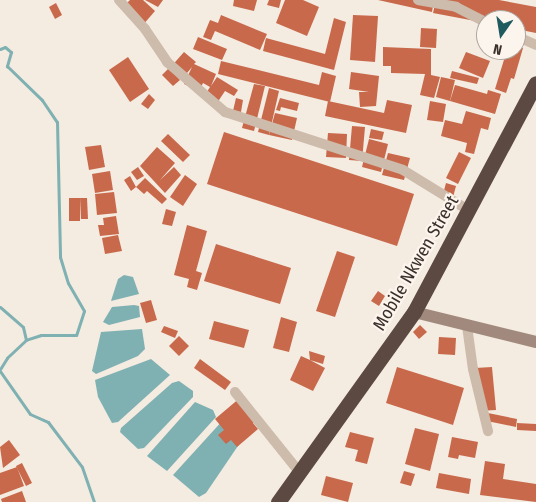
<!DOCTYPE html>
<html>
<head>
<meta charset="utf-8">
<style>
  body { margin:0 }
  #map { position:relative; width:536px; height:502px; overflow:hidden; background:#f4ebe1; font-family:"Fira Sans Condensed",sans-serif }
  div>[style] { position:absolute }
  .water>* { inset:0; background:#7fb0b2 }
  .stream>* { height:3px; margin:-1.5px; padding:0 1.5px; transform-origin:1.5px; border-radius:1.5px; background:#7fb0b2 }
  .building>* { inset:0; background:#c8694b }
  .street>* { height:10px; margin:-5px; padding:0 5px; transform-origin:5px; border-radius:5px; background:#cdbbac }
  .secondary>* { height:12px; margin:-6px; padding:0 6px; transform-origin:6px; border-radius:6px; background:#a18a7d }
  .highway>* { height:15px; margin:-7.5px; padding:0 7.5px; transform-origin:7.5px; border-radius:7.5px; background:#5c4a42 }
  span { translate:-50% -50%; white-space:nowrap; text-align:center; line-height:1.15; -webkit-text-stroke:4.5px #fbf5ee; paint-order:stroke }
  .street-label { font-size:18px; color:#3b302b }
  .north { position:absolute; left:476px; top:10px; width:50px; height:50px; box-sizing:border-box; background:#fbf5ee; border:1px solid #aea6a0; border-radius:50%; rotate:193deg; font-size:14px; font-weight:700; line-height:20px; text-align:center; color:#3b302b }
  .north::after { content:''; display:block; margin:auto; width:18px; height:22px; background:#1f5a5e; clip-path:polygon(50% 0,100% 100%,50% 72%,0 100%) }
</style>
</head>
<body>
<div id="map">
  <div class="water">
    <i style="clip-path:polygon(124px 275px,133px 277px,139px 294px,111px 301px,118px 279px)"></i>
    <i style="clip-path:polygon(134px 305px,139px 306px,140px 317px,109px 325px,103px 322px,112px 307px)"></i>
    <i style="clip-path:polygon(142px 329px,145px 349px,138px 356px,96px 374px,92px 371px,101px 332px)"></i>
    <i style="clip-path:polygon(151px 359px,170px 375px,118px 422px,112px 423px,98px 397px,95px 380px)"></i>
    <i style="clip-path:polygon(179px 381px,193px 391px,193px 397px,144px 448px,138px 449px,120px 432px,121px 428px,172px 383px)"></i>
    <i style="clip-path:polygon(195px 402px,213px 410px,216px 417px,167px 471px,147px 456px)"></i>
    <i style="clip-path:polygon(224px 419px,244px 437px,206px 493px,199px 497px,173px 475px)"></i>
  </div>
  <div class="stream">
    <i style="left:0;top:49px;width:5px;rotate:-22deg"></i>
    <i style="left:5px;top:47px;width:8px;rotate:40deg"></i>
    <i style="left:11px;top:52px;width:15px;rotate:106deg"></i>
    <i style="left:7px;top:66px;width:49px;rotate:44.2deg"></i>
    <i style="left:42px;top:100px;width:27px;rotate:56deg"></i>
    <i style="left:57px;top:122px;width:135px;rotate:88.7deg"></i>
    <i style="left:60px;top:257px;width:27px;rotate:73deg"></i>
    <i style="left:68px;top:283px;width:32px;rotate:60deg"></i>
    <i style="left:84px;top:311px;width:25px;rotate:108deg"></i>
    <i style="left:76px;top:335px;width:35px;rotate:180deg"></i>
    <i style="left:41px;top:335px;width:16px;rotate:162deg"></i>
    <i style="left:0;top:307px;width:30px;rotate:41deg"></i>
    <i style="left:23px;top:327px;width:13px;rotate:77deg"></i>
    <i style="left:26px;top:340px;width:26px;rotate:137deg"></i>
    <i style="left:7px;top:358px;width:13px;rotate:122deg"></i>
    <i style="left:0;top:371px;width:52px;rotate:55.1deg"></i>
    <i style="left:30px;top:414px;width:20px;rotate:24deg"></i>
    <i style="left:48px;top:422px;width:56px;rotate:52.9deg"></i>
    <i style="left:82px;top:467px;width:37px;rotate:71deg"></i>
  </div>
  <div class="building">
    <i style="clip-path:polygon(130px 0,143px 0,155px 11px,142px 26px,122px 8px)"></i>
    <i style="clip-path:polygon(145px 0,163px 0,158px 7px)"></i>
    <i style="clip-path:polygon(234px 0,257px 0,254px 11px,233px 6px)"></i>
    <i style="clip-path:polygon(269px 0,281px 0,279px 8px,267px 5px)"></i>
    <i style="clip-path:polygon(285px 0,303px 0,319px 7px,307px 36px,276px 23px)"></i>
    <i style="clip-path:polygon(378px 0,434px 0,432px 12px)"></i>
    <i style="clip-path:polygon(436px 0,499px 0,536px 7px,536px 33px,516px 29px,516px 20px,486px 20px,486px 23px,433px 13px)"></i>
    <i style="clip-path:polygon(56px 3px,62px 15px,55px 19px,49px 7px)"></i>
    <i style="clip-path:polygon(221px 15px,267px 34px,260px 50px,215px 31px,211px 40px,203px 37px,210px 20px,218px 23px)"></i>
    <i style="clip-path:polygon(353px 15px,378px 16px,375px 62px,350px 60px)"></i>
    <i style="clip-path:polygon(334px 18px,346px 22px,334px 70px,263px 51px,266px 38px,325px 54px)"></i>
    <i style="clip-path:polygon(421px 28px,437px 29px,436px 48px,420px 47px)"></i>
    <i style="clip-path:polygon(198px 37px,227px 49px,222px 60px,193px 49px)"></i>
    <i style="clip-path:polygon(516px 46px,523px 48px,514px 79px,511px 78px,506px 93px,495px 89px,507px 50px,514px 51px)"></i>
    <i style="clip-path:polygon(383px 47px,431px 49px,431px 75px,440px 77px,434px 98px,420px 95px,425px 74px,391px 73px,391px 66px,383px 66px)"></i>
    <i style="clip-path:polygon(184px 52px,196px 62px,194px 64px,216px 74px,211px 86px,217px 77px,238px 90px,234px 96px,225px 91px,217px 103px,205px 95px,210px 87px,203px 83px,199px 91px,184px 84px,192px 67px,182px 79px,169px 69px)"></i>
    <i style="clip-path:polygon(466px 52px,490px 61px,483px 78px,459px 68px)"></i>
    <i style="clip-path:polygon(128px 57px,149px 89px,130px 102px,109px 70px)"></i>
    <i style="clip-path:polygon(221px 61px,319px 85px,322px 72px,336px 76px,330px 102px,218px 74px)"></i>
    <i style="clip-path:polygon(169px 68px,180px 80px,173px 86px,162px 75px)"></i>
    <i style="clip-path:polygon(452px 71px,479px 78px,477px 84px,450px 78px)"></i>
    <i style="clip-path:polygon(351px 72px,379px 76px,376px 106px,360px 107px,359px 92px,369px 92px,349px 89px)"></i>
    <i style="clip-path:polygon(441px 77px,455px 80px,450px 101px,436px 97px)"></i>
    <i style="clip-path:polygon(254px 84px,265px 86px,254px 131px,242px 128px)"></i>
    <i style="clip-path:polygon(455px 85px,487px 94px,488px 90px,501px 94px,495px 114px,450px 101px)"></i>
    <i style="clip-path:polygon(269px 88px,279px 91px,269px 135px,258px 132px)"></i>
    <i style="clip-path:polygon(149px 94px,155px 100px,148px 109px,141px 104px)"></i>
    <i style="clip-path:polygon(236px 98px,243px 100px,241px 112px,233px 111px)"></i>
    <i style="clip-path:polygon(280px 98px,299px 103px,297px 111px,281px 107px,280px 111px,276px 110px)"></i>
    <i style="clip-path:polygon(387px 100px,412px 105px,406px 133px,325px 116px,328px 101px,384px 113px)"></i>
    <i style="clip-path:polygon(430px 101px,446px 104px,443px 122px,427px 120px)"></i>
    <i style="clip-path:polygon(466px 111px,491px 118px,488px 130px,481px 128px,474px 154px,465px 152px,467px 143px,441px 136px,445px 120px,462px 124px)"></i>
    <i style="clip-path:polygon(275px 113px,297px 118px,292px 140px,269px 135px)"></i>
    <i style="clip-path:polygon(352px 126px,365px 127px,362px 161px,349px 160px)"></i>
    <i style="clip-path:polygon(371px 129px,384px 132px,382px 140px,369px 138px)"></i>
    <i style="clip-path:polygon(224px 132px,414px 194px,397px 246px,207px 184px)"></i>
    <i style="clip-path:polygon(328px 133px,347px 134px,346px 158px,326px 157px)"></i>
    <i style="clip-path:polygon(168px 134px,190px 155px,183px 162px,161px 141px)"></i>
    <i style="clip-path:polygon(369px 139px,388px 144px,381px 172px,362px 167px)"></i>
    <i style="clip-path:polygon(101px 145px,105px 167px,89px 170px,85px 147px)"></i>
    <i style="clip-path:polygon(157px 147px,175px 163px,160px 180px,174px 167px,181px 175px,165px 193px,140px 166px)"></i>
    <i style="clip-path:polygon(459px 152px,471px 158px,458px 184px,446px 178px)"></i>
    <i style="clip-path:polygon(388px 153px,410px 158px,404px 180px,382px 175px)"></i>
    <i style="clip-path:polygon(138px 167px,144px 176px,137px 180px,131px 172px)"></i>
    <i style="clip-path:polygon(110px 171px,113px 190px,95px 193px,92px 174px)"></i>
    <i style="clip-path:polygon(185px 175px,197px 184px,183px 206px,170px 197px)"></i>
    <i style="clip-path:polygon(130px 176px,136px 187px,145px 178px,167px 199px,162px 204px,147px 191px,144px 194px,136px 187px,131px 191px,124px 180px)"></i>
    <i style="clip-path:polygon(446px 183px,456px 186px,452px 201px,442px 198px)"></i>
    <i style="clip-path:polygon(114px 192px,117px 213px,97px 215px,95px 194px)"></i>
    <i style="clip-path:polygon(69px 198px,80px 198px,80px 221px,69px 221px)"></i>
    <i style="clip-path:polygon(80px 198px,87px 198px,88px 219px,81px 219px)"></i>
    <i style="clip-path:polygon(166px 209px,176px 212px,172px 226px,162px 224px)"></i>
    <i style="clip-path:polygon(116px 216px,119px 234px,100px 236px,98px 225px,104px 225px,103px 218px)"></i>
    <i style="clip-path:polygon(187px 225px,207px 231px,196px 271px,202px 273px,197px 290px,187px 287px,189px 279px,174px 275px)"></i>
    <i style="clip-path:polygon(118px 235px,122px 251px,105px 254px,102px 238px)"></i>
    <i style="clip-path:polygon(216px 244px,291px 268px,280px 304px,204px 281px)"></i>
    <i style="clip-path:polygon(337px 251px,355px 257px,335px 317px,316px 311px)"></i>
    <i style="clip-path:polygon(378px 291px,385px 296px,379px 306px,371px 301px)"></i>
    <i style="clip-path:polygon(151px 300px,157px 320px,146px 323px,140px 303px)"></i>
    <i style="clip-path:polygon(281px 317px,297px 322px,289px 352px,273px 348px)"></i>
    <i style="clip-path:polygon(214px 321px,249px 330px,244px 348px,209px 339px)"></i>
    <i style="clip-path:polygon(420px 325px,427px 332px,419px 339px,413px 332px)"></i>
    <i style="clip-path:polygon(164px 326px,178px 331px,175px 338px,161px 332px)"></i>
    <i style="clip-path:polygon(179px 336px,189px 346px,179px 356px,169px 346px)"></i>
    <i style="clip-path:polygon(439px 337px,456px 338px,455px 355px,438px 354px)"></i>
    <i style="clip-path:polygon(309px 351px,325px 356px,323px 364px,310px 360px,325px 368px,313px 391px,290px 380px,301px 356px,310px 360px)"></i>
    <i style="clip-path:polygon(200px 359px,231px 382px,225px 390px,194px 368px)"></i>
    <i style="clip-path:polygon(397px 367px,464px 388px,453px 425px,386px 403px)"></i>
    <i style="clip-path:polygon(492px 367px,496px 410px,478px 411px,475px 368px)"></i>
    <i style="clip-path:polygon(241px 397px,259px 418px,253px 423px,258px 429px,237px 447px,231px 440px,226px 444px,218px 435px,224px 430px,215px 419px)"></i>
    <i style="clip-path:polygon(483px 412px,517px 419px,516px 427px,482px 420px)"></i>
    <i style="clip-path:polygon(517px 423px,536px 424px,536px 431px,517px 430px)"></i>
    <i style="clip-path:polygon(415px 428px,439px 434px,430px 471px,405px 464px)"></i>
    <i style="clip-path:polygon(350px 432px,374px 438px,367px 464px,355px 461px,358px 450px,345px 447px)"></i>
    <i style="clip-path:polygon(452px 437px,478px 442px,475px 458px,459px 455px,458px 459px,448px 457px)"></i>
    <i style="clip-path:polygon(9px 440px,20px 455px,3px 468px,0 447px)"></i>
    <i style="clip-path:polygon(485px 461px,505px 464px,503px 479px,536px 484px,536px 502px,480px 495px)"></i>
    <i style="clip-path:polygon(22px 463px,32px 483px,26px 486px,16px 466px)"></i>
    <i style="clip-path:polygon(17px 467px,24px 486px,0 495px,0 473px)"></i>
    <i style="clip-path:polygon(404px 471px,415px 474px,411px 486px,400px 483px)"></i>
    <i style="clip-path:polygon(439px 473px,471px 479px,469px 494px,436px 488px)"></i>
    <i style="clip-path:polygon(326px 476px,353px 483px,348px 502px,321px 495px)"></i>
    <i style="clip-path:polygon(22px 491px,26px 502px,2px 502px,1px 499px)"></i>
  </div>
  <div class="street">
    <i style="left:119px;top:0;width:39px;rotate:48deg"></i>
    <i style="left:145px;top:29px;width:40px;rotate:56deg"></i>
    <i style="left:167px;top:62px;width:77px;rotate:40.8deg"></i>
    <i style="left:225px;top:112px;width:187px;rotate:18deg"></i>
    <i style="left:403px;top:170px;width:76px;rotate:31.6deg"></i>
    <i style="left:418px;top:0;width:39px;rotate:10deg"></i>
    <i style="left:456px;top:7px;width:34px;rotate:27deg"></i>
    <i style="left:516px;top:36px;width:22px;rotate:24deg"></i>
    <i style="left:467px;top:326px;width:43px;rotate:82.1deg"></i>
    <i style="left:473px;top:369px;width:64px;rotate:76.4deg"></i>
    <i style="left:235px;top:392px;width:105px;rotate:51.2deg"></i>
  </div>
  <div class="secondary">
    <i style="left:414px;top:312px;width:126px;rotate:13.8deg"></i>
  </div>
  <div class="highway">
    <i style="left:278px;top:502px;width:234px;rotate:-54.4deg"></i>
    <i style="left:414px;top:312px;width:259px;rotate:-62deg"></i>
  </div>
  <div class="street-label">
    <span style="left:416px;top:263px;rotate:-60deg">Mobile Nkwen Street</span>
  </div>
  <div class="north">N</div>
</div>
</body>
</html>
